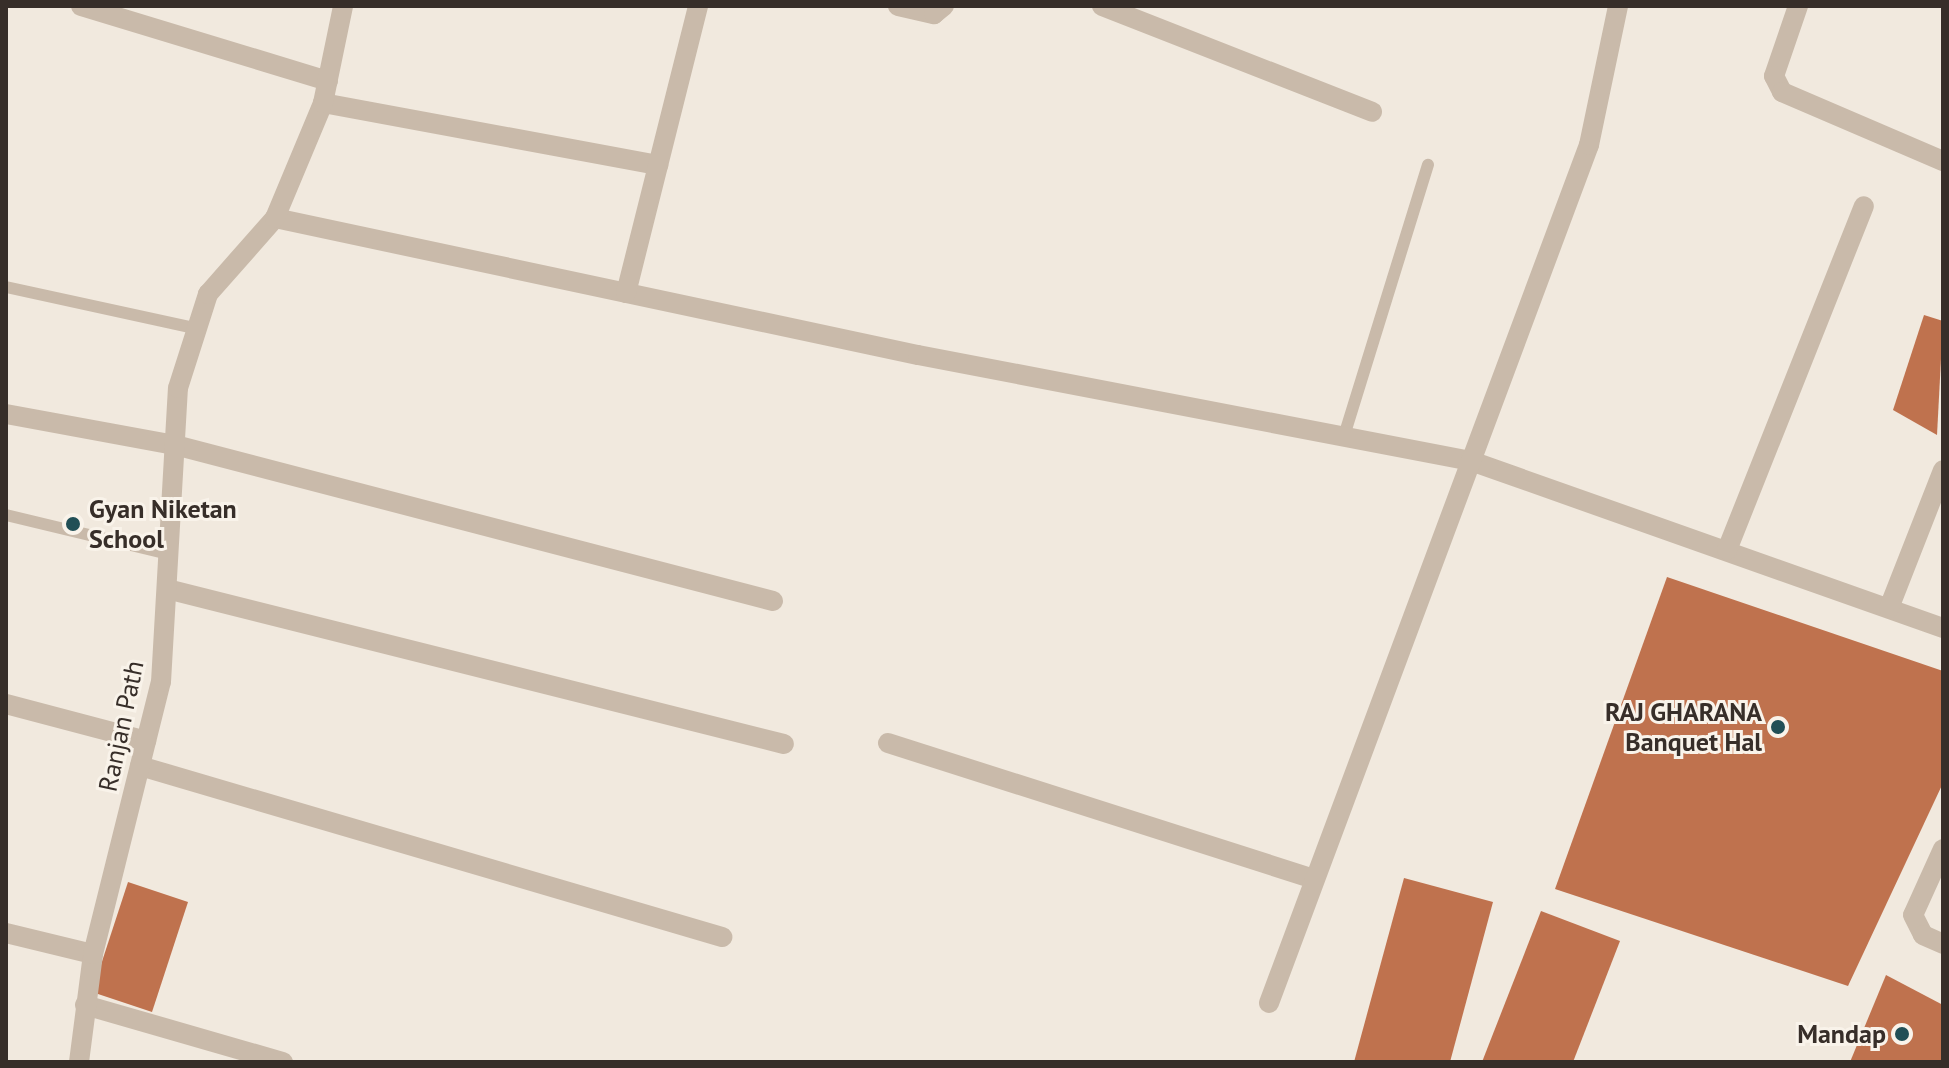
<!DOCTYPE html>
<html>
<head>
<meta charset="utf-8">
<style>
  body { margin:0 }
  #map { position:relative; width:1949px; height:1068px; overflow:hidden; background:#f1e9de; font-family:"PT Sans",sans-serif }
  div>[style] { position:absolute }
  .building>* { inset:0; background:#bf724e }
  .service>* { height:12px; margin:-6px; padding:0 6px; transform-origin:6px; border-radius:6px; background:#c9baaa }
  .minor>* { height:20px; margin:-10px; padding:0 10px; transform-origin:10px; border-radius:10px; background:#c9baaa }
  .tertiary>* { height:20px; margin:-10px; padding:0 10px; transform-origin:10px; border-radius:10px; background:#c9baaa }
  .dots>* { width:22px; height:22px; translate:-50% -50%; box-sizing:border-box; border:4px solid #f9f3ea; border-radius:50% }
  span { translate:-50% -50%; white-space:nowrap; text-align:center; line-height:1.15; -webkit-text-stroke:6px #f9f3ea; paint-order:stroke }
  .poi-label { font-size:26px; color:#372e29; font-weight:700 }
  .left { translate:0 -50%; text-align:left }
  .right { translate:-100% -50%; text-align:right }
  .street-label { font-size:26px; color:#372e29 }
  .frame { position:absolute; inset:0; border:8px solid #372e29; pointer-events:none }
</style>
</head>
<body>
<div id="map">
  <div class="building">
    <i style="clip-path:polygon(1924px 315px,1943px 321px,1937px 435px,1893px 410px)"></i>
    <i style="clip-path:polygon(1667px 577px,1943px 671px,1943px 783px,1848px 986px,1555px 889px)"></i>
    <i style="clip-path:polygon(1404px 878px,1493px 902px,1450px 1062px,1354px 1062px)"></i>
    <i style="clip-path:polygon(128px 882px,188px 902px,152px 1012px,92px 992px)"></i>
    <i style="clip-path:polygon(1541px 911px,1620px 941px,1573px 1062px,1482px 1062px)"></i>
    <i style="clip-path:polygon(1886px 975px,1943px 1005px,1943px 1062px,1850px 1062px)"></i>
  </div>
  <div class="service">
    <i style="left:6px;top:287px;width:192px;rotate:12.3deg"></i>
    <i style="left:1344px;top:436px;width:284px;rotate:-72.8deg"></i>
    <i style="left:6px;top:515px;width:168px;rotate:13.5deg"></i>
  </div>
  <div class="minor">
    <i style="left:81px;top:6px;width:258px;rotate:16.9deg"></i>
    <i style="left:898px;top:6px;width:37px;rotate:13deg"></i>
    <i style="left:934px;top:14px;width:13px;rotate:-39deg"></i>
    <i style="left:1102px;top:6px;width:290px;rotate:21.4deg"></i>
    <i style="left:1798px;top:6px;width:74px;rotate:108.9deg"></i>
    <i style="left:1774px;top:76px;width:18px;rotate:63deg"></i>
    <i style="left:1782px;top:92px;width:175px;rotate:23.2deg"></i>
    <i style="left:323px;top:103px;width:341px;rotate:10.5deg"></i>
    <i style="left:275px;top:218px;width:657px;rotate:12.03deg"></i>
    <i style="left:918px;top:355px;width:563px;rotate:10.85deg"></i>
    <i style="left:1471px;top:461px;width:501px;rotate:19.48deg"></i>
    <i style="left:626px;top:293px;width:296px;rotate:-75.9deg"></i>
    <i style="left:6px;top:414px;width:172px;rotate:10.4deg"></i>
    <i style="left:175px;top:445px;width:618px;rotate:14.62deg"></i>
    <i style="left:1727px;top:550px;width:370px;rotate:-68.3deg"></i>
    <i style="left:167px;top:589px;width:636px;rotate:14.1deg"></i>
    <i style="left:1889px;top:608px;width:148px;rotate:-68.6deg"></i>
    <i style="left:6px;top:704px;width:145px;rotate:14.8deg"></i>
    <i style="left:888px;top:743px;width:447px;rotate:17.7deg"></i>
    <i style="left:140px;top:766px;width:607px;rotate:16.37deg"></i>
    <i style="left:1943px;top:849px;width:72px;rotate:114.4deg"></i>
    <i style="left:1913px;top:915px;width:22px;rotate:63deg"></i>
    <i style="left:1923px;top:935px;width:22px;rotate:24deg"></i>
    <i style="left:6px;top:933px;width:89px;rotate:13.6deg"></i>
    <i style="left:1269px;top:1003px;width:916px;rotate:-69.55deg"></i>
    <i style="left:1589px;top:145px;width:142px;rotate:-78.2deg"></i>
    <i style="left:85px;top:1005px;width:206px;rotate:16.1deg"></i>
  </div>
  <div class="tertiary">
    <i style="left:79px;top:1062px;width:109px;rotate:-82.6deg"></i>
    <i style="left:93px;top:954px;width:280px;rotate:-76deg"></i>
    <i style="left:161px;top:682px;width:294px;rotate:-86.7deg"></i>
    <i style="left:178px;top:388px;width:99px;rotate:-72.3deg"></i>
    <i style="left:208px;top:294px;width:101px;rotate:-48.6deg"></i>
    <i style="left:275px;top:218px;width:125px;rotate:-67.3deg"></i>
    <i style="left:323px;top:103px;width:99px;rotate:-78.3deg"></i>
  </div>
  <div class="dots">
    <i style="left:73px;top:524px;background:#214f56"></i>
    <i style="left:1778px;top:727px;background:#214f56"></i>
    <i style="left:1902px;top:1034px;background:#214f56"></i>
  </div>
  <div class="poi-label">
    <span class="left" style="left:89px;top:524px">Gyan Niketan<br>School</span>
    <span class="right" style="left:1762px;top:727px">RAJ GHARANA<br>Banquet Hal</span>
    <span class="right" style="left:1886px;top:1034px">Mandap</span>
  </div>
  <div class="street-label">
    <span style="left:121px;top:726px;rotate:-78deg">Ranjan Path</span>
  </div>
  <div class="frame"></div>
</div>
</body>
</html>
